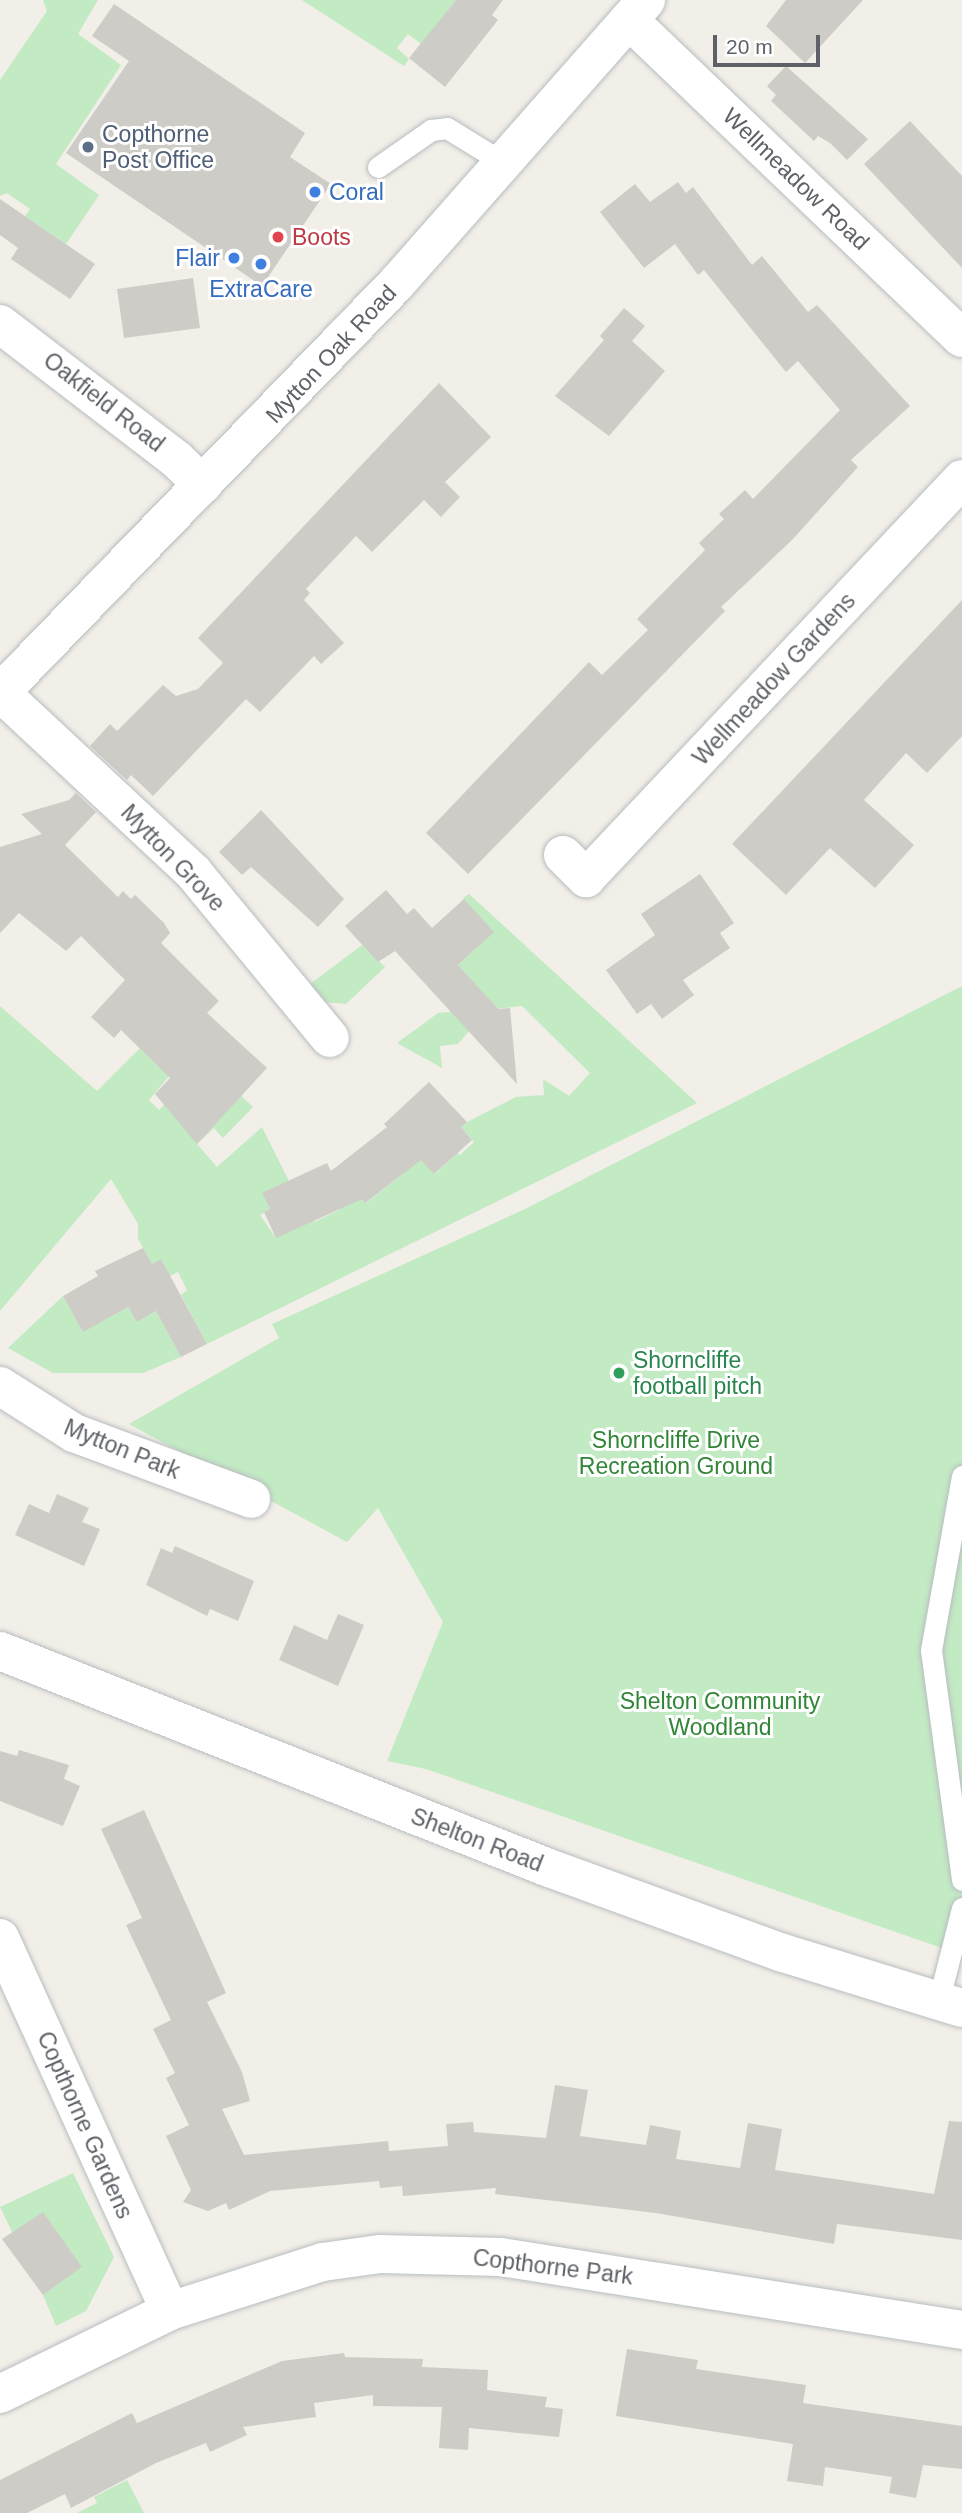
<!DOCTYPE html>
<html>
<head>
<meta charset="utf-8">
<style>
  body { margin:0 }
  #map { position:relative; width:962px; height:2513px; overflow:hidden; background:#f1efe7; font-family:Helvetica,sans-serif }
  div>[style] { position:absolute }
  .green>* { inset:0; background:#c2eac3 }
  .building>* { inset:0; background:#ceccc6 }
  .roads { filter:drop-shadow(0 0 2px #b9bcc1) drop-shadow(0 0 2px #b9bcc1) }
  .lane>* { height:21px; margin:-10.5px; padding:0 10.5px; transform-origin:10.5px; border-radius:10.5px; background:#fff }
  .street>* { height:38px; margin:-19px; padding:0 19px; transform-origin:19px; border-radius:19px; background:#fff }
  .secondary>* { height:38px; margin:-19px; padding:0 19px; transform-origin:19px; border-radius:19px; background:#fff }
  .dots>* { width:19px; height:19px; translate:-50% -50%; box-sizing:border-box; border:4px solid #fff; border-radius:50% }
  span { translate:-50% -50%; white-space:nowrap; text-align:center; line-height:1.15; -webkit-text-stroke:6px #fff; paint-order:stroke }
  .service-label { font-size:23px; color:#4e5e75 }
  .left { translate:0 -50%; text-align:left }
  .street-label { font-size:23px; color:#5e6268 }
  .shop-label { font-size:23px; color:#366cbe }
  .right { translate:-100% -50%; text-align:right }
  .health-label { font-size:23px; color:#be3a42 }
  .leisure-label { font-size:23px; color:#27864d }
  .park-label { font-size:23px; color:#308536 }
  .scale { position:absolute; left:713px; top:35px; width:107px; height:32px; box-sizing:border-box; border:4px solid #5e6268; border-top:0; padding-left:9px; font-size:21px; line-height:24px; white-space:nowrap; color:#5e6268; -webkit-text-stroke:5px #fff; paint-order:stroke }
</style>
</head>
<body>
<div id="map">
  <div class="green">
    <i style="clip-path:polygon(43px 0,98px 0,78px 34px,121px 65px,56px 164px,99px 195px,66px 244px,25px 216px,30px 209px,7px 193px,0 196px,0 80px,47px 11px)"></i>
    <i style="clip-path:polygon(302px 0,456px 0,421px 44px,408px 34px,397px 48px,409px 59px,404px 66px)"></i>
    <i style="clip-path:polygon(469px 894px,697px 1103px,207px 1344px,181px 1295px,187px 1290px,178px 1272px,170px 1276px,152px 1264px,138px 1239px,138px 1224px,111px 1179px,0 1311px,0 1006px,97px 1091px,140px 1048px,158px 1067px,181px 1062px,149px 1100px,159px 1110px,179px 1089px,237px 1092px,253px 1107px,223px 1138px,214px 1128px,197px 1144px,217px 1167px,262px 1127px,289px 1181px,263px 1193px,270px 1209px,260px 1215px,276px 1238px,311px 1215px,314px 1222px,341px 1209px,333px 1190px,358px 1194px,366px 1203px,404px 1173px,408px 1147px,435px 1174px,455px 1155px,446px 1141px,460px 1155px,474px 1142px,461px 1127px,467px 1122px,516px 1097px,544px 1095px,543px 1079px,569px 1096px,590px 1073px,522px 1006px,469px 1012px,470px 1030px,458px 1044px,440px 1046px,442px 1068px,397px 1043px,438px 1013px,457px 1011px,471px 980px,458px 965px,479px 946px,467px 933px,482px 919px,463px 898px)"></i>
    <i style="clip-path:polygon(362px 945px,385px 967px,346px 1004px,323px 1002px,310px 984px)"></i>
    <i style="clip-path:polygon(962px 986px,962px 1955px,426px 1769px,387px 1761px,443px 1622px,378px 1508px,347px 1542px,129px 1424px,279px 1338px,272px 1324px,523px 1210px)"></i>
    <i style="clip-path:polygon(63px 1296px,83px 1331px,128px 1307px,137px 1322px,156px 1311px,181px 1357px,143px 1373px,53px 1373px,8px 1348px)"></i>
    <i style="clip-path:polygon(73px 2173px,114px 2257px,86px 2311px,56px 2326px,43px 2295px,82px 2267px,46px 2217px,38px 2216px,13px 2234px,0 2207px)"></i>
    <i style="clip-path:polygon(127px 2480px,144px 2513px,77px 2513px,97px 2503px,94px 2497px)"></i>
  </div>
  <div class="building">
    <i style="clip-path:polygon(456px 0,503px 0,492px 15px,498px 20px,445px 87px,409px 58px)"></i>
    <i style="clip-path:polygon(786px 0,863px 0,805px 63px,766px 26px)"></i>
    <i style="clip-path:polygon(114px 4px,305px 133px,290px 157px,331px 184px,262px 286px,66px 153px,129px 61px,92px 36px)"></i>
    <i style="clip-path:polygon(786px 66px,868px 139px,847px 160px,830px 143px,818px 136px,814px 141px,771px 101px,776px 95px,767px 86px)"></i>
    <i style="clip-path:polygon(910px 121px,962px 176px,962px 268px,864px 164px)"></i>
    <i style="clip-path:polygon(678px 182px,686px 193px,693px 187px,752px 265px,762px 256px,808px 312px,817px 305px,910px 406px,851px 460px,858px 467px,792px 540px,721px 607px,725px 611px,468px 874px,426px 833px,589px 662px,602px 675px,648px 630px,637px 619px,705px 550px,699px 543px,724px 519px,719px 514px,745px 490px,753px 499px,840px 410px,798px 361px,786px 372px,704px 270px,698px 275px,675px 244px,644px 268px,600px 212px,635px 184px,650px 202px)"></i>
    <i style="clip-path:polygon(0 199px,95px 264px,70px 299px,11px 259px,18px 248px,0 235px)"></i>
    <i style="clip-path:polygon(193px 278px,200px 328px,124px 338px,117px 289px)"></i>
    <i style="clip-path:polygon(624px 308px,645px 326px,632px 341px,665px 371px,609px 436px,555px 396px,604px 340px,600px 336px)"></i>
    <i style="clip-path:polygon(439px 383px,491px 437px,445px 482px,460px 497px,441px 517px,424px 500px,372px 552px,356px 536px,306px 589px,310px 593px,304px 600px,344px 643px,321px 664px,314px 656px,260px 712px,246px 699px,153px 796px,131px 775px,127px 780px,90px 746px,110px 724px,117px 731px,163px 685px,176px 696px,198px 689px,223px 663px,198px 638px)"></i>
    <i style="clip-path:polygon(962px 600px,962px 736px,927px 773px,906px 753px,864px 800px,914px 845px,875px 888px,830px 848px,786px 895px,732px 844px)"></i>
    <i style="clip-path:polygon(76px 793px,96px 812px,65px 845px,118px 897px,123px 891px,131px 899px,135px 895px,164px 923px,170px 933px,161px 943px,219px 1001px,207px 1013px,267px 1068px,197px 1144px,155px 1094px,170px 1078px,121px 1030px,114px 1038px,91px 1017px,125px 980px,81px 936px,66px 951px,19px 913px,0 933px,0 847px,42px 834px,21px 814px,69px 800px)"></i>
    <i style="clip-path:polygon(261px 810px,344px 899px,318px 927px,251px 867px,242px 875px,219px 852px)"></i>
    <i style="clip-path:polygon(700px 874px,734px 923px,720px 933px,730px 948px,683px 980px,694px 995px,662px 1019px,651px 1004px,637px 1014px,606px 970px,655px 935px,641px 914px)"></i>
    <i style="clip-path:polygon(386px 890px,407px 914px,414px 908px,432px 928px,464px 899px,494px 932px,458px 965px,498px 1009px,510px 1008px,517px 1084px,395px 951px,378px 962px,345px 926px)"></i>
    <i style="clip-path:polygon(429px 1082px,467px 1122px,461px 1127px,472px 1140px,434px 1174px,421px 1160px,365px 1203px,362px 1199px,276px 1238px,264px 1212px,270px 1209px,262px 1193px,327px 1163px,331px 1171px,387px 1127px,384px 1124px)"></i>
    <i style="clip-path:polygon(143px 1248px,152px 1264px,161px 1259px,207px 1344px,181px 1357px,156px 1311px,137px 1322px,128px 1307px,83px 1332px,63px 1296px,98px 1276px,95px 1271px)"></i>
    <i style="clip-path:polygon(57px 1494px,89px 1508px,82px 1522px,100px 1529px,84px 1566px,15px 1535px,29px 1504px,49px 1513px)"></i>
    <i style="clip-path:polygon(175px 1546px,254px 1581px,238px 1621px,210px 1609px,207px 1616px,146px 1585px,161px 1548px,172px 1553px)"></i>
    <i style="clip-path:polygon(338px 1614px,364px 1625px,338px 1686px,279px 1660px,294px 1625px,327px 1640px)"></i>
    <i style="clip-path:polygon(19px 1750px,69px 1765px,64px 1779px,80px 1786px,63px 1826px,0 1801px,0 1751px,17px 1756px)"></i>
    <i style="clip-path:polygon(144px 1810px,226px 1993px,207px 2002px,242px 2072px,250px 2101px,222px 2109px,244px 2155px,388px 2141px,389px 2151px,448px 2146px,446px 2124px,473px 2122px,474px 2132px,546px 2138px,555px 2085px,588px 2090px,580px 2136px,646px 2145px,650px 2125px,681px 2131px,676px 2159px,740px 2168px,748px 2123px,782px 2129px,775px 2170px,934px 2194px,949px 2121px,962px 2122px,962px 2240px,837px 2224px,834px 2244px,656px 2213px,495px 2194px,496px 2188px,403px 2196px,402px 2186px,380px 2188px,379px 2181px,270px 2191px,229px 2210px,226px 2203px,208px 2211px,183px 2202px,191px 2190px,166px 2136px,189px 2125px,166px 2078px,175px 2073px,153px 2029px,171px 2020px,126px 1925px,142px 1918px,101px 1829px)"></i>
    <i style="clip-path:polygon(43px 2212px,82px 2267px,43px 2295px,2px 2239px)"></i>
    <i style="clip-path:polygon(627px 2349px,698px 2360px,696px 2369px,806px 2385px,803px 2403px,962px 2426px,962px 2469px,923px 2465px,916px 2498px,889px 2493px,892px 2477px,825px 2467px,823px 2486px,787px 2481px,793px 2444px,616px 2416px)"></i>
    <i style="clip-path:polygon(344px 2353px,345px 2357px,423px 2359px,422px 2367px,488px 2370px,487px 2390px,547px 2397px,545px 2407px,563px 2409px,559px 2437px,469px 2428px,468px 2450px,439px 2448px,442px 2407px,373px 2406px,373px 2395px,314px 2403px,316px 2417px,243px 2427px,247px 2435px,210px 2452px,206px 2443px,156px 2463px,71px 2508px,65px 2494px,27px 2513px,0 2513px,0 2480px,132px 2413px,137px 2423px,282px 2361px)"></i>
  </div>
  <div class="roads">
    <div class="lane">
      <i style="left:378px;top:167px;width:65px;rotate:-34.9deg"></i>
      <i style="left:431px;top:130px;width:16px;rotate:-7deg"></i>
      <i style="left:447px;top:128px;width:67px;rotate:31.6deg"></i>
      <i style="left:962px;top:1476px;width:177px;rotate:100.1deg"></i>
      <i style="left:931px;top:1650px;width:232px;rotate:82.3deg"></i>
      <i style="left:938px;top:2003px;width:98px;rotate:-75.8deg"></i>
    </div>
    <div class="street">
      <i style="left:629px;top:20px;width:460px;rotate:43.7deg"></i>
      <i style="left:0;top:324px;width:222px;rotate:37.5deg"></i>
      <i style="left:176px;top:459px;width:37px;rotate:44deg"></i>
      <i style="left:0;top:692px;width:264px;rotate:43deg"></i>
      <i style="left:193px;top:872px;width:215px;rotate:50.5deg"></i>
      <i style="left:563px;top:855px;width:33px;rotate:45deg"></i>
      <i style="left:586px;top:878px;width:548px;rotate:-46.7deg"></i>
      <i style="left:0;top:1386px;width:88px;rotate:32.4deg"></i>
      <i style="left:74px;top:1433px;width:189px;rotate:20.4deg"></i>
      <i style="left:0;top:1938px;width:410px;rotate:65.5deg"></i>
      <i style="left:0;top:2394px;width:189px;rotate:-26deg"></i>
      <i style="left:170px;top:2311px;width:161px;rotate:-17.8deg"></i>
      <i style="left:323px;top:2262px;width:58px;rotate:-8deg"></i>
      <i style="left:380px;top:2254px;width:121px;rotate:1.4deg"></i>
      <i style="left:501px;top:2257px;width:467px;rotate:9deg"></i>
    </div>
    <div class="secondary">
      <i style="left:0;top:693px;width:569px;rotate:-45.93deg"></i>
      <i style="left:396px;top:284px;width:378px;rotate:-48.6deg"></i>
      <i style="left:0;top:1651px;width:590px;rotate:21.57deg"></i>
      <i style="left:549px;top:1868px;width:249px;rotate:20deg"></i>
      <i style="left:783px;top:1953px;width:187px;rotate:17.1deg"></i>
    </div>
  </div>
  <div class="dots">
    <i style="left:88px;top:147px;background:#5c6f8a"></i>
    <i style="left:315px;top:192px;background:#3f7fe0"></i>
    <i style="left:278px;top:237px;background:#e0444e"></i>
    <i style="left:234px;top:258px;background:#3f7fe0"></i>
    <i style="left:261px;top:264px;background:#3f7fe0"></i>
    <i style="left:619px;top:1373px;background:#2e9e5b"></i>
  </div>
  <div class="service-label">
    <span class="left" style="left:102px;top:147px">Copthorne<br>Post Office</span>
  </div>
  <div class="street-label">
    <span style="left:796px;top:179px;rotate:44deg">Wellmeadow Road</span>
    <span style="left:331px;top:354px;rotate:-47deg">Mytton Oak Road</span>
    <span style="left:104px;top:402px;rotate:38deg">Oakfield Road</span>
    <span style="left:774px;top:679px;rotate:-47deg">Wellmeadow Gardens</span>
    <span style="left:173px;top:858px;rotate:46deg">Mytton Grove</span>
    <span style="left:122px;top:1449px;rotate:22deg">Mytton Park</span>
    <span style="left:477px;top:1840px;rotate:21deg">Shelton Road</span>
    <span style="left:85px;top:2125px;rotate:66deg">Copthorne Gardens</span>
    <span style="left:553px;top:2267px;rotate:7deg">Copthorne Park</span>
  </div>
  <div class="shop-label">
    <span class="left" style="left:329px;top:192px">Coral</span>
    <span class="right" style="left:220px;top:258px">Flair</span>
    <span style="left:261px;top:289px">ExtraCare</span>
  </div>
  <div class="health-label">
    <span class="left" style="left:292px;top:237px">Boots</span>
  </div>
  <div class="leisure-label">
    <span class="left" style="left:633px;top:1373px">Shorncliffe<br>football pitch</span>
  </div>
  <div class="park-label">
    <span style="left:676px;top:1453px">Shorncliffe Drive<br>Recreation Ground</span>
    <span style="left:720px;top:1714px">Shelton Community<br>Woodland</span>
  </div>
  <div class="scale">20 m</div>
</div>
</body>
</html>
